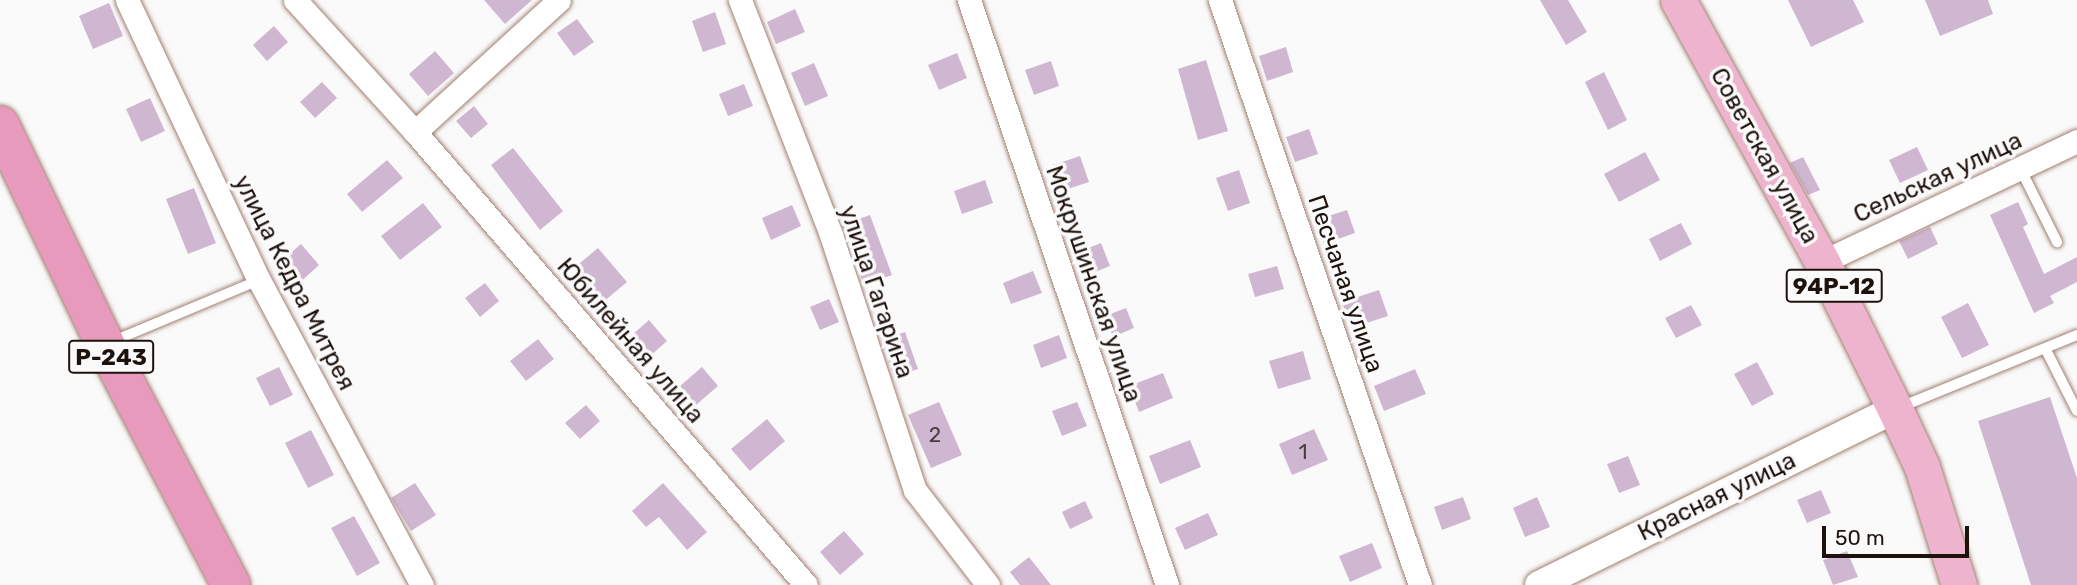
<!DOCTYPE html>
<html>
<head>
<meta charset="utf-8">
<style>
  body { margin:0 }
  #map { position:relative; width:2077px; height:585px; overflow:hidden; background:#fafafa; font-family:Rubik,sans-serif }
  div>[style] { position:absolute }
  .building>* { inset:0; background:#d0b7d1 }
  .roads { filter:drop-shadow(0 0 2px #a07e72) drop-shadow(0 0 2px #a07e72) }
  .service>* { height:10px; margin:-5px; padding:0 5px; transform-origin:5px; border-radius:5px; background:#fff }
  .minor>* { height:23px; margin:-11.5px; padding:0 11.5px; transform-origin:11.5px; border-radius:11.5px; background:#fff }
  .tertiary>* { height:28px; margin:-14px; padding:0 14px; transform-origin:14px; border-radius:14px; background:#fff }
  .primary>* { height:35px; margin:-17.5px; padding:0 17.5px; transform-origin:17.5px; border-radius:17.5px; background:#eeb3cd }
  .trunk>* { height:38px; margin:-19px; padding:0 19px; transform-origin:19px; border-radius:19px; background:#e89abc }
  span { translate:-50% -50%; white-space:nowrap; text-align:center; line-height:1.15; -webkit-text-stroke:7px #fafafa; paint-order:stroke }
  .number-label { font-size:21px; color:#4a3b3e }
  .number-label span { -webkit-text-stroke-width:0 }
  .shield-label span { padding:2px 5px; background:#fafafa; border:2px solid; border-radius:5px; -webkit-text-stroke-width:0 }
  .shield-label { font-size:23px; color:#1e120d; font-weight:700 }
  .street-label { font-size:24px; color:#1e120d }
  .scale { position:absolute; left:1822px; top:526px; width:147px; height:32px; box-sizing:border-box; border:4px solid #1e120d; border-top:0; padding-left:9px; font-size:21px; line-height:24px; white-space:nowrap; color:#1e120d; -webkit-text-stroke:5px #fafafa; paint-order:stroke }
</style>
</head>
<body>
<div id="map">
  <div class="building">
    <i style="clip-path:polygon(484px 0,532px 0,505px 24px)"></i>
    <i style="clip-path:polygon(1540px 0,1568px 0,1587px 32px,1566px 45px)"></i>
    <i style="clip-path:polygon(1788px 0,1853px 0,1864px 22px,1811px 47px)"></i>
    <i style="clip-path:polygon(1925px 0,1988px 0,1993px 14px,1940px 36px)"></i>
    <i style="clip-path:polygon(109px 3px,123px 36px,93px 49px,79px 16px)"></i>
    <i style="clip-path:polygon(795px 9px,805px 32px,776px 44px,767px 22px)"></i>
    <i style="clip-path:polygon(715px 12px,726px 44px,703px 52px,692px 21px)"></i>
    <i style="clip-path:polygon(577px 19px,594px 42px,574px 56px,557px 33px)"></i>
    <i style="clip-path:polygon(274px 26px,288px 42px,267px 61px,253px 45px)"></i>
    <i style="clip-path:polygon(1286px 47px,1293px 72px,1267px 81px,1259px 56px)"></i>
    <i style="clip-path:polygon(435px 51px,454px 73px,428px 96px,409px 74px)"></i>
    <i style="clip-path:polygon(957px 53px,967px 78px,939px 90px,928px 65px)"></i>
    <i style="clip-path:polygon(1206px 60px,1228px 131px,1198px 140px,1178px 69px)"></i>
    <i style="clip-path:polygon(1051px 61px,1059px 86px,1034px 95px,1025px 70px)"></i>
    <i style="clip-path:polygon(814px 63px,828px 96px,805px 106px,791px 73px)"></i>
    <i style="clip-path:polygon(1604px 72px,1627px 120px,1608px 130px,1585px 82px)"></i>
    <i style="clip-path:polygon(322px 82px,337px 98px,315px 118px,300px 102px)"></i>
    <i style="clip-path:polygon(744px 84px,753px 106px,728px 116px,719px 94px)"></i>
    <i style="clip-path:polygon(150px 98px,165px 131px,141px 142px,126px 109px)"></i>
    <i style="clip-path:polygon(474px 106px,488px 124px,471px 138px,456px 121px)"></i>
    <i style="clip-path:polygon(1309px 129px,1318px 154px,1295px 162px,1286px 137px)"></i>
    <i style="clip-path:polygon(1917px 147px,1928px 170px,1900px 183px,1889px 160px)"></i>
    <i style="clip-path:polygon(513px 148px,563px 211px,540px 230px,491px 165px)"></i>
    <i style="clip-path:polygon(1645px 152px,1660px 180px,1619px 202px,1604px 174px)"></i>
    <i style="clip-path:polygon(1080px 156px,1089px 182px,1062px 191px,1053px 165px)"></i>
    <i style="clip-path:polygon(1803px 157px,1820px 190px,1808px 195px,1790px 163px)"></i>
    <i style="clip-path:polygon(387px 160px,403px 178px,362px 212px,347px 194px)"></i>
    <i style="clip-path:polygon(1239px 170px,1250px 203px,1228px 211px,1216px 178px)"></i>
    <i style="clip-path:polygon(985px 180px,993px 203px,962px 214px,954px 191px)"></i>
    <i style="clip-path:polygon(194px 188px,216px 243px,188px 254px,166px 199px)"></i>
    <i style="clip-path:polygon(2018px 202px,2028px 224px,2023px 227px,2044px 274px,2077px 257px,2077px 282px,2050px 296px,2054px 303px,2034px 313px,1990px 215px)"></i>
    <i style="clip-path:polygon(423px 203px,442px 227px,400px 260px,381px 236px)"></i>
    <i style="clip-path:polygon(792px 205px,801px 226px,771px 240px,762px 218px)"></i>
    <i style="clip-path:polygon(1347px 210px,1355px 233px,1324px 244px,1316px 220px)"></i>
    <i style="clip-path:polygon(870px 215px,892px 275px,864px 285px,842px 225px)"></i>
    <i style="clip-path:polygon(1681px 223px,1692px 244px,1660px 261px,1649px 239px)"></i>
    <i style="clip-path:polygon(1930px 227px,1938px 244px,1908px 259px,1899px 241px)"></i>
    <i style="clip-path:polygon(1101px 243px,1110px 266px,1090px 274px,1081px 251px)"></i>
    <i style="clip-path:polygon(301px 244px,319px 265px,296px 286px,278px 264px)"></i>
    <i style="clip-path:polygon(598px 248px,627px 282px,602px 303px,574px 268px)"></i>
    <i style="clip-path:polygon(1277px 266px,1284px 289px,1255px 297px,1248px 274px)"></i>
    <i style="clip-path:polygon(1033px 271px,1042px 293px,1011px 304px,1003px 283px)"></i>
    <i style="clip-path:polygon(485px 283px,499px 301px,480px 317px,465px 298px)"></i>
    <i style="clip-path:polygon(1379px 290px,1388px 316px,1351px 328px,1342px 302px)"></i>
    <i style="clip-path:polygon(829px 299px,839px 322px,820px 330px,810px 307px)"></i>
    <i style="clip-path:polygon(1968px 303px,1989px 345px,1962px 358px,1941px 317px)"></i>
    <i style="clip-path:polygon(1691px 305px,1702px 325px,1676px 338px,1665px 318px)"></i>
    <i style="clip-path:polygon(1126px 308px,1134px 328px,1113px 337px,1105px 316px)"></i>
    <i style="clip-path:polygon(649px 320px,667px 341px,649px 357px,631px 336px)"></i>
    <i style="clip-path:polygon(905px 332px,918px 369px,894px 377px,882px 340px)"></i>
    <i style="clip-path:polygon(1059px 335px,1067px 358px,1041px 368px,1033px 345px)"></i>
    <i style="clip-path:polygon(538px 339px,554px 359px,526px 381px,510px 361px)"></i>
    <i style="clip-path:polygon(1303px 351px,1311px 379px,1278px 389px,1269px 361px)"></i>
    <i style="clip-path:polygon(1757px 362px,1774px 394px,1752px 406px,1734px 374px)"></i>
    <i style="clip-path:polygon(279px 367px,293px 395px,270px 406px,256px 378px)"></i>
    <i style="clip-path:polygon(702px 367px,718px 386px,696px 405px,680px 386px)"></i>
    <i style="clip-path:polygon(1415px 369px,1426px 394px,1384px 411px,1374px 386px)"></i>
    <i style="clip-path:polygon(1163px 373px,1173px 398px,1139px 412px,1129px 386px)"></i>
    <i style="clip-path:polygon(2050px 397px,2077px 478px,2077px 585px,2031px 585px,1978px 421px)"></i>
    <i style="clip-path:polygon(939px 402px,962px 455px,931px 468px,908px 415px)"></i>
    <i style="clip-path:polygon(1077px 402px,1087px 426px,1062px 436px,1052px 411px)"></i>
    <i style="clip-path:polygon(586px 405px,600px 421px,580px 439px,565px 423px)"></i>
    <i style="clip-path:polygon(767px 419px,785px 441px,750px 471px,731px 449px)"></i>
    <i style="clip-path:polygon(1314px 429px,1328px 460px,1292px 475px,1279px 444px)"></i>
    <i style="clip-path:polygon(311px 430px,334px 475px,308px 488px,285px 443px)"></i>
    <i style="clip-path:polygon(1190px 440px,1201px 467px,1160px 484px,1149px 456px)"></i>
    <i style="clip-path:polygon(1628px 456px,1640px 485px,1619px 493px,1607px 464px)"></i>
    <i style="clip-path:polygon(415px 483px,436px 515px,411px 531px,391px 498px)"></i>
    <i style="clip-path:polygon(663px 483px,707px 532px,687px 550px,659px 517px,646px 527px,632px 511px)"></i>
    <i style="clip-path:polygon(1821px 490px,1831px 513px,1807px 523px,1797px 500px)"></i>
    <i style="clip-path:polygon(1463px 497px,1471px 519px,1442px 530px,1434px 507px)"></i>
    <i style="clip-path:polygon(1537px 497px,1550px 527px,1525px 537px,1513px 508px)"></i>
    <i style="clip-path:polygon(1085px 501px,1093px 518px,1070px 529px,1062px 512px)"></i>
    <i style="clip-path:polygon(1208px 513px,1218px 535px,1185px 550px,1175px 528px)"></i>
    <i style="clip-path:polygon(354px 516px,380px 563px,357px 576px,331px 528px)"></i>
    <i style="clip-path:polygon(844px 531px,864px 554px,840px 575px,820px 552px)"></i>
    <i style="clip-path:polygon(1372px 543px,1382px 568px,1350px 582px,1339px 556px)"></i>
    <i style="clip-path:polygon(1847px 551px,1858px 577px,1833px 585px,1823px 560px)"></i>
    <i style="clip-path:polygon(1029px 557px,1051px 585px,1020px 585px,1010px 572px)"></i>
  </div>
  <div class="roads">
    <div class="service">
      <i style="left:2020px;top:168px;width:83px;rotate:63.4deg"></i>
      <i style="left:111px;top:342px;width:160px;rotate:-22.7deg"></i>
      <i style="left:2046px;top:350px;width:68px;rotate:63.1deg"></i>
      <i style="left:1898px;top:408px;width:193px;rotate:-22.2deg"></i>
    </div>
    <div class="minor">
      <i style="left:127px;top:0;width:310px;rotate:64.8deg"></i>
      <i style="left:259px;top:280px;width:346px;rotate:61.9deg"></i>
      <i style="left:295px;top:0;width:178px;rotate:47.7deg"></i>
      <i style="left:415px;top:132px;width:598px;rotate:49.2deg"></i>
      <i style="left:740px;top:0;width:252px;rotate:68.8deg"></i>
      <i style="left:831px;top:235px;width:268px;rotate:71.8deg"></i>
      <i style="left:915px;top:490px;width:120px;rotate:52.5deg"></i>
      <i style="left:969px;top:0;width:618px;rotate:71.3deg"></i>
      <i style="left:1220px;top:0;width:618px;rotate:71.13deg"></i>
      <i style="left:415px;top:132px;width:195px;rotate:-42.5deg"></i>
      <i style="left:1822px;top:262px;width:282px;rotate:-25.4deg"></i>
    </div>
    <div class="tertiary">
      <i style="left:1539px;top:585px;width:397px;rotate:-26.3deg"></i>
    </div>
    <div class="primary">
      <i style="left:1678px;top:0;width:299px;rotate:61.2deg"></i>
      <i style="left:1822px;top:262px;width:164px;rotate:63.6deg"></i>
      <i style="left:1895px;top:409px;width:64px;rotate:65deg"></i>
      <i style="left:1922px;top:467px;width:124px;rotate:72.6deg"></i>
    </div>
    <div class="trunk">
      <i style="left:0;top:125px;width:243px;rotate:64.4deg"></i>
      <i style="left:105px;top:344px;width:272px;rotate:62.4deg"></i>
    </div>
  </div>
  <div class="number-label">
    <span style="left:935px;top:435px">2</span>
    <span style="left:1303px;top:452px">1</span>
  </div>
  <div class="shield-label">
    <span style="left:1834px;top:286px">94Р-12</span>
    <span style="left:111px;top:357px">Р-243</span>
  </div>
  <div class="street-label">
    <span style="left:1764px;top:156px;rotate:61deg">Советская улица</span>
    <span style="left:1938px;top:178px;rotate:-25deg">Сельская улица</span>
    <span style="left:294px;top:283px;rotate:63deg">улица Кедра Митрея</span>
    <span style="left:1093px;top:284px;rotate:71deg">Мокрушинская улица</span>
    <span style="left:1345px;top:284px;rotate:71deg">Песчаная улица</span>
    <span style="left:876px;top:292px;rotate:71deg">улица Гагарина</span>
    <span style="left:630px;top:341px;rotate:49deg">Юбилейная улица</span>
    <span style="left:1717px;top:497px;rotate:-26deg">Красная улица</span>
  </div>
  <div class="scale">50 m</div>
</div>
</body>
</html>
